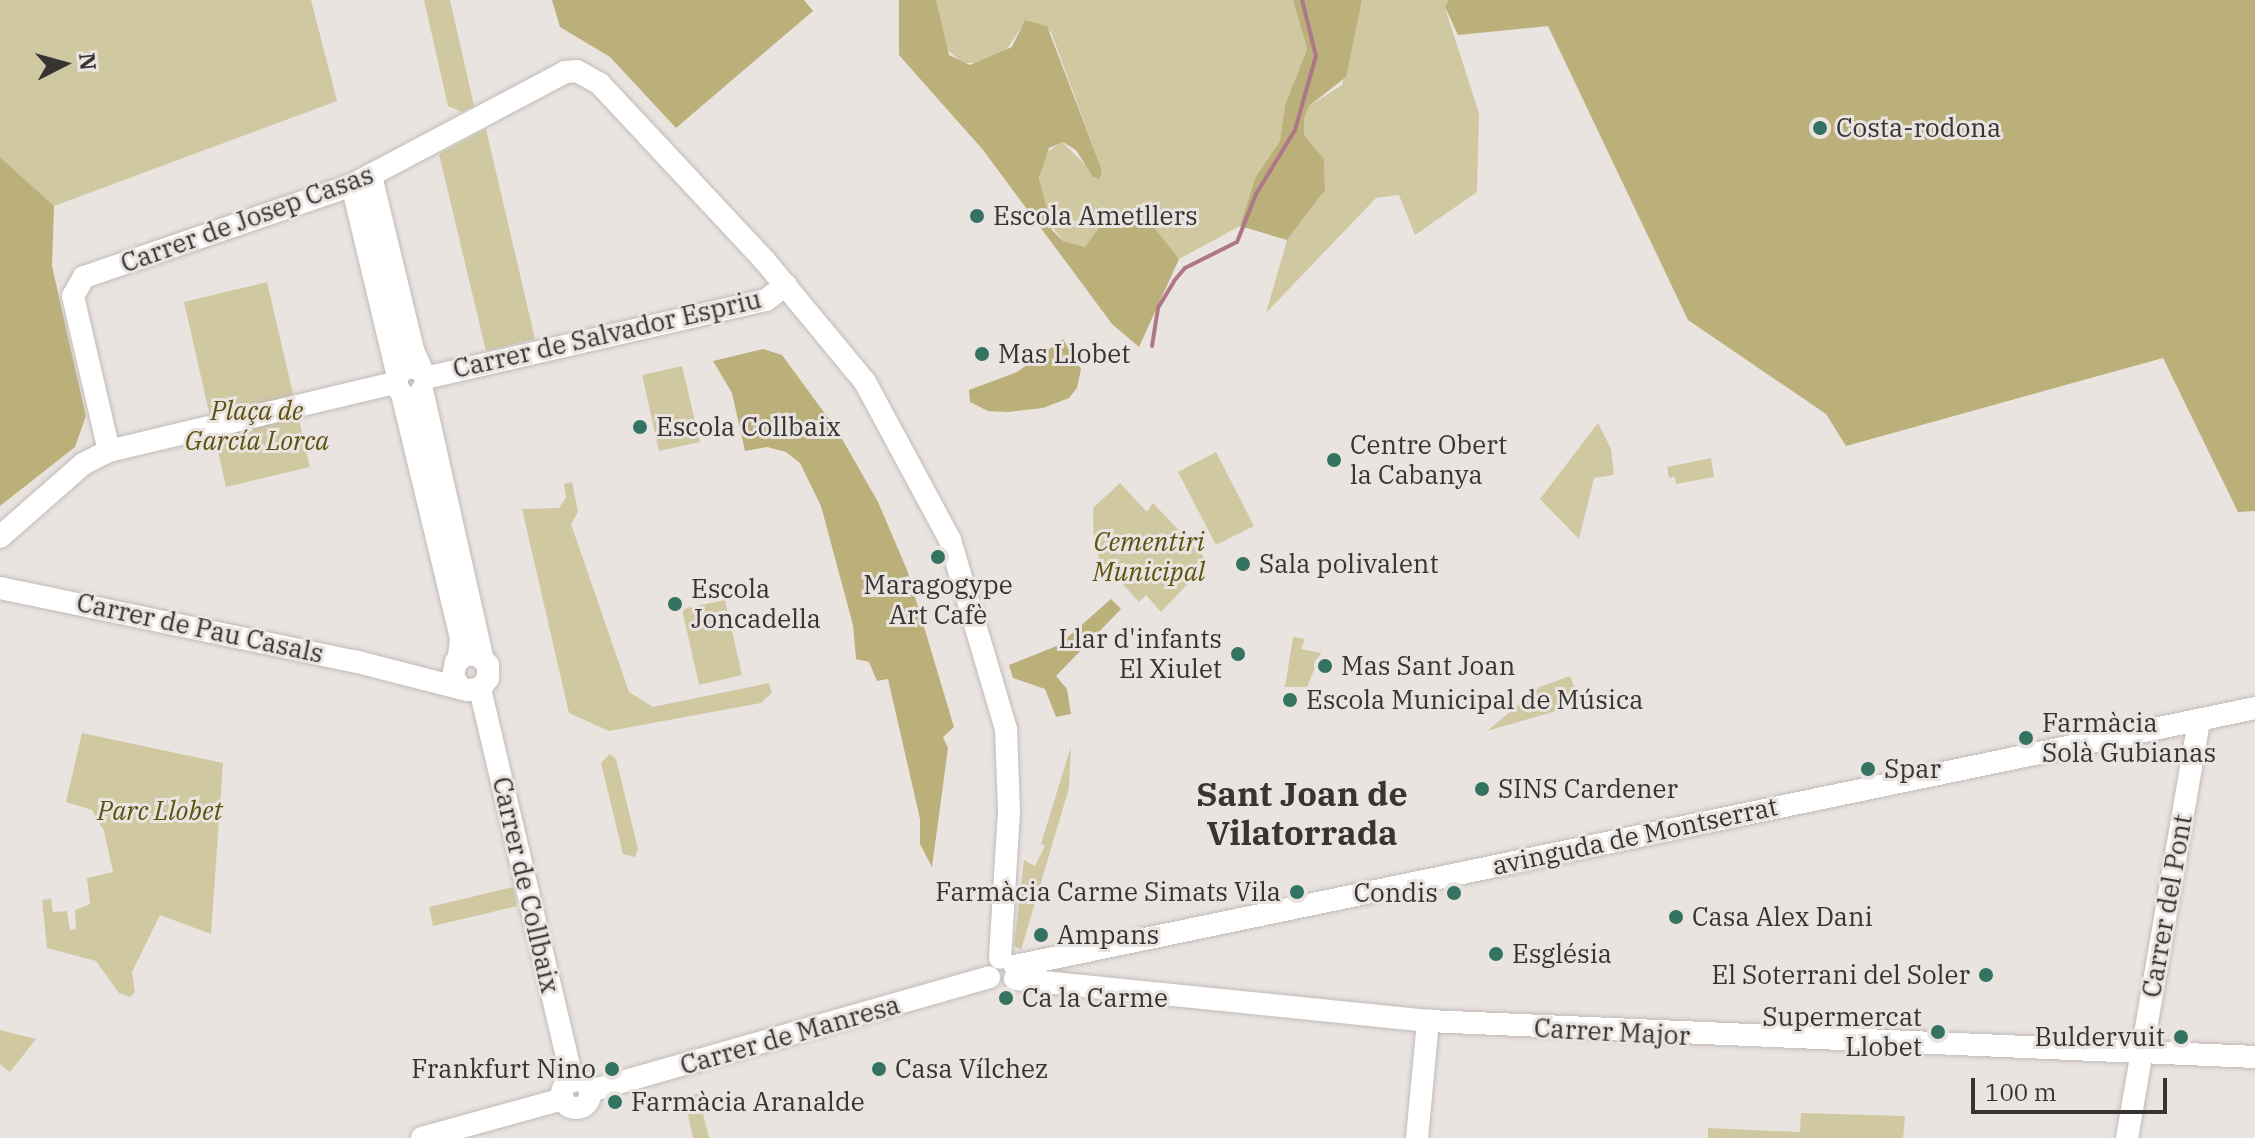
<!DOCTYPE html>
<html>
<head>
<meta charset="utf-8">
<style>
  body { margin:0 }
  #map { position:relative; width:2255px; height:1138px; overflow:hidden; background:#eae4e1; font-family:"IBM Plex Serif",serif }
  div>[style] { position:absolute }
  .green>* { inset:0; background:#d0c8a1 }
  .forest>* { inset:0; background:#bbb07a }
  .stream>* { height:4px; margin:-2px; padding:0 2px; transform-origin:2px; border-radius:2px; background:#ae7788 }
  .roads { filter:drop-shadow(0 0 2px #c1bbb8) drop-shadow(0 0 2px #c1bbb8) }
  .secondary>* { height:22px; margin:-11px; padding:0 11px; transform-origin:11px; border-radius:11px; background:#fff }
  .secondary>.ring { margin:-11px; padding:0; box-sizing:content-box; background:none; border:22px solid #fff; border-radius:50% }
  .dots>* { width:22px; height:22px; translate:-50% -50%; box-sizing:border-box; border:4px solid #eae4e1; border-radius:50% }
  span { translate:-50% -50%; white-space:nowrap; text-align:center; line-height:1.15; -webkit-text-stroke:6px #eae4e1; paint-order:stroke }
  .poi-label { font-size:26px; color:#373433 }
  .left { translate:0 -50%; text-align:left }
  .right { translate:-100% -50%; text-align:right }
  .street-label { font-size:26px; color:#373433 }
  .park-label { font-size:26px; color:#5e5211; font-style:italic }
  .district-label { font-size:34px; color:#373433; font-weight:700 }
  .north { position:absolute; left:24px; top:24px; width:80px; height:80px; -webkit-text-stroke:6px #eae4e1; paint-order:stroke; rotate:84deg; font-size:22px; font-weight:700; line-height:32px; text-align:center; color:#373433 }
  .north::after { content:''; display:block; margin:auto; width:28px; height:36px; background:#373433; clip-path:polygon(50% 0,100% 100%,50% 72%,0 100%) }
  .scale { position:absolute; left:1971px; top:1078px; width:196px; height:36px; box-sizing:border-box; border:4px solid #373433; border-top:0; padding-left:10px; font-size:24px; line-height:28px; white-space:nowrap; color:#373433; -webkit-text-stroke:6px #eae4e1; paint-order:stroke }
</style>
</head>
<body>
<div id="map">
  <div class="green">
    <i style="clip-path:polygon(0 0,311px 0,337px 101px,54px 206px,0 157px)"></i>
    <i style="clip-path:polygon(424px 0,450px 0,474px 106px,462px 112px,448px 106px)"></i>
    <i style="clip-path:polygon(936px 0,1293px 0,1307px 49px,1285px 105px,1280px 141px,1255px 178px,1240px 226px,1179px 259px,1133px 211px,1113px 212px,1085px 247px,1063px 241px,1049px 223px,1041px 201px,1039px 169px,1044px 154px,1062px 142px,1100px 179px,1102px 170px,1051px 32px,1026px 20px,1005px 52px,985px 63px,963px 63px,946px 49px)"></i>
    <i style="clip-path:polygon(1362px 0,1449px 0,1445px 8px,1479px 113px,1477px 192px,1415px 235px,1399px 195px,1376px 198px,1266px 313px,1287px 240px,1325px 190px,1324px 159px,1304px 135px,1304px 119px,1309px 106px,1342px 85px)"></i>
    <i style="clip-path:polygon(486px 129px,535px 339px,486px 351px,439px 154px)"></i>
    <i style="clip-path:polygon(267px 282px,310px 467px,226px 487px,184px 302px)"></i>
    <i style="clip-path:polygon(682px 366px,700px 442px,659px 451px,642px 375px)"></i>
    <i style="clip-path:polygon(1598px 423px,1611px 449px,1614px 475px,1594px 478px,1579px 539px,1540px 499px)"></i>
    <i style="clip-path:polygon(1216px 452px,1254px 526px,1216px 545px,1178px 472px)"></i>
    <i style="clip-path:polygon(1711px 458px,1714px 477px,1676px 484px,1675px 477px,1669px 478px,1667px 467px)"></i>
    <i style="clip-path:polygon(572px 482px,578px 512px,571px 524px,629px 692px,653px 707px,769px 683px,772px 693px,761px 703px,609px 731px,569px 713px,522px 509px,559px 508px,566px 498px,564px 484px)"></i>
    <i style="clip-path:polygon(1120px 483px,1147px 512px,1153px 503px,1204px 557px,1196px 567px,1200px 571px,1161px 612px,1146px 595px,1139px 602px,1099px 558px,1094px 544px,1093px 508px)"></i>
    <i style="clip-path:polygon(725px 600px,742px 675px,699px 685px,682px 609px)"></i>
    <i style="clip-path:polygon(1293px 637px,1305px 639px,1301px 649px,1321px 653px,1307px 687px,1285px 687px)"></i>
    <i style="clip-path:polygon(1570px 676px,1581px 704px,1487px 731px,1540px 687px)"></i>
    <i style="clip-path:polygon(82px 733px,223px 763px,211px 934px,160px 915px,132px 972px,135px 992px,130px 997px,119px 993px,96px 961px,47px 948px,42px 900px,51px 899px,53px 912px,67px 911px,70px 930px,76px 929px,75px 910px,90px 904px,87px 878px,113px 872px,104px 831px,92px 810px,66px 802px)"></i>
    <i style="clip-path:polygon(1071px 746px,1069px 788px,1021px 950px,1014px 946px,1024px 860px,1035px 866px,1045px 846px,1041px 844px)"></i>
    <i style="clip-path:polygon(610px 754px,616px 759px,638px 849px,635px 857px,623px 854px,601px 763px)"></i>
    <i style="clip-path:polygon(513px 887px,517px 906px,433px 926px,429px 907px)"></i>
    <i style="clip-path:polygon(0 1030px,36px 1039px,10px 1072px,0 1064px)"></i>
    <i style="clip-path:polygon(698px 1094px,709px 1138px,693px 1138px,684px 1097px)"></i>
    <i style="clip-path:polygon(1801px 1113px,1905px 1116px,1903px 1138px,1708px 1138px,1708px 1128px,1800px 1132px)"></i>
  </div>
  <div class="forest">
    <i style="clip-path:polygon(552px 0,804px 0,813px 11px,676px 128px,610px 57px,560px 27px)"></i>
    <i style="clip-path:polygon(899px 0,936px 0,949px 55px,970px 65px,1012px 47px,1025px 20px,1047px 26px,1102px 170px,1100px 179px,1093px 177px,1076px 150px,1063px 142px,1049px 148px,1039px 178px,1052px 230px,1063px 241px,1085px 247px,1107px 217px,1127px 208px,1156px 230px,1179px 259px,1139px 347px,1112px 324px,983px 150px,899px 55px)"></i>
    <i style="clip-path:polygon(1293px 0,1362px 0,1346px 77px,1309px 106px,1304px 119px,1304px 135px,1324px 159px,1325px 190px,1287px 240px,1240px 226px,1255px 178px,1280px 141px,1285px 105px,1307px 49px)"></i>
    <i style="clip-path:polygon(1449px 0,2255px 0,2255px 511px,2238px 512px,2163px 358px,1846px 446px,1826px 414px,1688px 320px,1548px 26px,1458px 35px,1445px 7px)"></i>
    <i style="clip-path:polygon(0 157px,54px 206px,52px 266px,86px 416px,75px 447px,0 506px)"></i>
    <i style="clip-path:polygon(1063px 339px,1081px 369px,1077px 388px,1069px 398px,1043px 408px,1008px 412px,988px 411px,970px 402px,969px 390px,1017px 372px)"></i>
    <i style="clip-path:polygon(763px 349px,782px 355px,837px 430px,878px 502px,907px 570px,954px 727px,943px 737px,948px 748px,932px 867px,920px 844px,920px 819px,888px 679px,877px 681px,869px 662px,856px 659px,853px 625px,821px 506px,800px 463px,786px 452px,767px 447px,745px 451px,732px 393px,713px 361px)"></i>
    <i style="clip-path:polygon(1111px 599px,1121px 609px,1056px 676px,1067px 689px,1071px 714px,1056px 717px,1045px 689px,1013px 678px,1009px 665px,1059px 645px)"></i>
  </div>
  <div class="stream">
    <i style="left:1152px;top:346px;width:38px;rotate:-81deg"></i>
    <i style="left:1158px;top:308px;width:31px;rotate:-59deg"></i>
    <i style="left:1174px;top:281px;width:17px;rotate:-50deg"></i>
    <i style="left:1185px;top:268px;width:58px;rotate:-26.6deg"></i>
    <i style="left:1237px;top:242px;width:52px;rotate:-68.4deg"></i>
    <i style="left:1256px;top:194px;width:75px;rotate:-58.6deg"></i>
    <i style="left:1295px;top:130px;width:77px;rotate:-74.2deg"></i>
    <i style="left:1316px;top:56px;width:58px;rotate:-104deg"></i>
  </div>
  <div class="roads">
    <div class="secondary">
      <i style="left:371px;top:176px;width:179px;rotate:76.4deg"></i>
      <i style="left:413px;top:350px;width:27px;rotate:66deg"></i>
      <i style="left:352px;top:185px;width:192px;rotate:76.5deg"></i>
      <i style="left:418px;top:368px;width:16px;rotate:180deg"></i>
      <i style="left:402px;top:368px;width:17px;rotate:115deg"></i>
      <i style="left:395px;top:383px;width:13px;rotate:58deg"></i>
      <i style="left:402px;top:394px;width:251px;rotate:76.4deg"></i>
      <i style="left:461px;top:638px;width:20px;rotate:96deg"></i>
      <i style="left:425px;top:378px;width:350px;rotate:-12.9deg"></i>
      <i style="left:766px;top:300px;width:25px;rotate:-37deg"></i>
      <i style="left:422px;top:390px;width:274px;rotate:77.3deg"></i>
      <i style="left:109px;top:451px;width:159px;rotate:-103.1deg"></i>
      <i style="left:73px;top:296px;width:22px;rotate:-60deg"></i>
      <i style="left:84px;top:277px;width:283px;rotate:-18.9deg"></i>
      <i style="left:352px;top:185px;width:241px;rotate:-27.9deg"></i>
      <i style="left:565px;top:72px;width:12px;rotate:-5deg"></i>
      <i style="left:577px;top:71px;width:26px;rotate:29deg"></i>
      <i style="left:600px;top:84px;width:242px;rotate:47deg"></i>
      <i style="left:765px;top:261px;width:157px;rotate:50.4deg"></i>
      <i style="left:865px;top:382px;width:179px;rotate:61.7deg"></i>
      <i style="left:950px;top:540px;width:197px;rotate:73.5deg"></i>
      <i style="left:1006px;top:729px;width:82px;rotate:87.9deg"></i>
      <i style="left:1009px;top:811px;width:147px;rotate:93.5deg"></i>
      <i style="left:0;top:537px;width:111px;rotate:-41.3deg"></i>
      <i style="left:83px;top:464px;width:29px;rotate:-27deg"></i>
      <i style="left:109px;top:451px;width:294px;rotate:-13.4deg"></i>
      <i style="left:0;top:588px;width:361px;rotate:11.7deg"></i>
      <i style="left:354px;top:661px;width:117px;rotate:14.4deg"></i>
      <i style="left:467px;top:690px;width:13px;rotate:-4deg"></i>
      <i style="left:480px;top:689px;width:14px;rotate:-54deg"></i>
      <i style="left:488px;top:678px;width:13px;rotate:-90deg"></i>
      <i style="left:488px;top:665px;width:13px;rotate:-135deg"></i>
      <i style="left:479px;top:656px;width:12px;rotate:-171deg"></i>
      <i style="left:467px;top:654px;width:14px;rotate:144deg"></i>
      <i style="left:456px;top:662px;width:14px;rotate:102deg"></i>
      <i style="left:453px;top:676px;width:13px;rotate:58deg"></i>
      <i style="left:480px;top:689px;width:403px;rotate:76.7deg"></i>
      <i style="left:1015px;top:966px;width:1267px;rotate:-11.75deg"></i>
      <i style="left:1015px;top:979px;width:415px;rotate:5.8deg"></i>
      <i style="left:1428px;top:1021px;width:828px;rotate:2.49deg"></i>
      <i class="ring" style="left:562px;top:1080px;width:6px;height:6px"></i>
      <i style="left:590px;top:1091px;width:415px;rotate:-15.9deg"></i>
      <i style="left:422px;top:1138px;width:146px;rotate:-15.5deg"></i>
      <i style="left:1417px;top:1138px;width:118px;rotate:-84.6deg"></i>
      <i style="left:2127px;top:1138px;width:424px;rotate:-80.2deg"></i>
    </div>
  </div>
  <div class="dots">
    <i style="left:1820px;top:128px;background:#347361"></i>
    <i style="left:977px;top:216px;background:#347361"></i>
    <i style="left:982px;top:354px;background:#347361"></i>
    <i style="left:640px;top:427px;background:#347361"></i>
    <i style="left:1334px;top:460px;background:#347361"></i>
    <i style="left:938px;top:557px;background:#347361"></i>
    <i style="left:1243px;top:564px;background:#347361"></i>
    <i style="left:675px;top:604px;background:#347361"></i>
    <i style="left:1238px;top:654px;background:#347361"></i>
    <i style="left:1325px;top:666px;background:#347361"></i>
    <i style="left:1290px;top:700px;background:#347361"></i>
    <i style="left:2026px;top:738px;background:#347361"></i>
    <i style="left:1868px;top:769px;background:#347361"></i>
    <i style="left:1482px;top:789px;background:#347361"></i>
    <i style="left:1297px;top:892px;background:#347361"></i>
    <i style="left:1454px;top:893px;background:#347361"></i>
    <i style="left:1676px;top:917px;background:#347361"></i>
    <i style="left:1041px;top:935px;background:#347361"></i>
    <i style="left:1496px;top:954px;background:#347361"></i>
    <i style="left:1986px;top:975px;background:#347361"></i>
    <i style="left:1006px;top:998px;background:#347361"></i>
    <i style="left:1938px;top:1032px;background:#347361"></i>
    <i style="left:2181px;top:1037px;background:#347361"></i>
    <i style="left:612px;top:1069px;background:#347361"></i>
    <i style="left:879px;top:1069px;background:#347361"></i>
    <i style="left:615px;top:1102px;background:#347361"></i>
  </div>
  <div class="poi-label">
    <span class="left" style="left:1836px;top:128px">Costa-rodona</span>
    <span class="left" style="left:993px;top:216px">Escola Ametllers</span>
    <span class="left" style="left:998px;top:354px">Mas Llobet</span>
    <span class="left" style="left:656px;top:427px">Escola Collbaix</span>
    <span class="left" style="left:1350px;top:460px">Centre Obert<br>la Cabanya</span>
    <span class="left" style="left:1259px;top:564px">Sala polivalent</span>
    <span style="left:938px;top:600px">Maragogype<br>Art Cafè</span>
    <span class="left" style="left:691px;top:604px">Escola<br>Joncadella</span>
    <span class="right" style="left:1222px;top:654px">Llar d'infants<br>El Xiulet</span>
    <span class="left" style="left:1341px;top:666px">Mas Sant Joan</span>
    <span class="left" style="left:1306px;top:700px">Escola Municipal de Música</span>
    <span class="left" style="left:2042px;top:738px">Farmàcia<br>Solà Gubianas</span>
    <span class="left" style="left:1884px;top:769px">Spar</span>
    <span class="left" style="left:1498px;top:789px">SINS Cardener</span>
    <span class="right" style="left:1281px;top:892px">Farmàcia Carme Simats Vila</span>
    <span class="right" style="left:1438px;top:893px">Condis</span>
    <span class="left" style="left:1692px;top:917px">Casa Alex Dani</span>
    <span class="left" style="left:1057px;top:935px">Ampans</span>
    <span class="left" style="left:1512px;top:954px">Església</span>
    <span class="right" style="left:1970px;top:975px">El Soterrani del Soler</span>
    <span class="left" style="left:1022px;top:998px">Ca la Carme</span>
    <span class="right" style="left:1922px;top:1032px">Supermercat<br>Llobet</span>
    <span class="right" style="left:2165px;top:1037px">Buldervuit</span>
    <span class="right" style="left:596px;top:1069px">Frankfurt Nino</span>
    <span class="left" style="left:895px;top:1069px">Casa Vílchez</span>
    <span class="left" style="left:631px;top:1102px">Farmàcia Aranalde</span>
  </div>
  <div class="street-label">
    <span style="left:247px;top:219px;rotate:-20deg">Carrer de Josep Casas</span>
    <span style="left:607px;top:334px;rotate:-13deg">Carrer de Salvador Espriu</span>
    <span style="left:200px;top:628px;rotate:12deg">Carrer de Pau Casals</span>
    <span style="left:1635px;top:836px;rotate:-12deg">avinguda de Montserrat</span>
    <span style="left:526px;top:885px;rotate:77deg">Carrer de Collbaix</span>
    <span style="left:2167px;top:906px;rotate:-80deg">Carrer del Pont</span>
    <span style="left:1612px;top:1032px;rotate:3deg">Carrer Major</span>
    <span style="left:790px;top:1035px;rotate:-16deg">Carrer de Manresa</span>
  </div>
  <div class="park-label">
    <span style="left:257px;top:426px">Plaça de<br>García Lorca</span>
    <span style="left:1149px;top:557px">Cementiri<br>Municipal</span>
    <span style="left:160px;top:811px">Parc Llobet</span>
  </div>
  <div class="district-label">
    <span style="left:1302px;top:813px">Sant Joan de<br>Vilatorrada</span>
  </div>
  <div class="north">N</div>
  <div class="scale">100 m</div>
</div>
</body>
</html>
